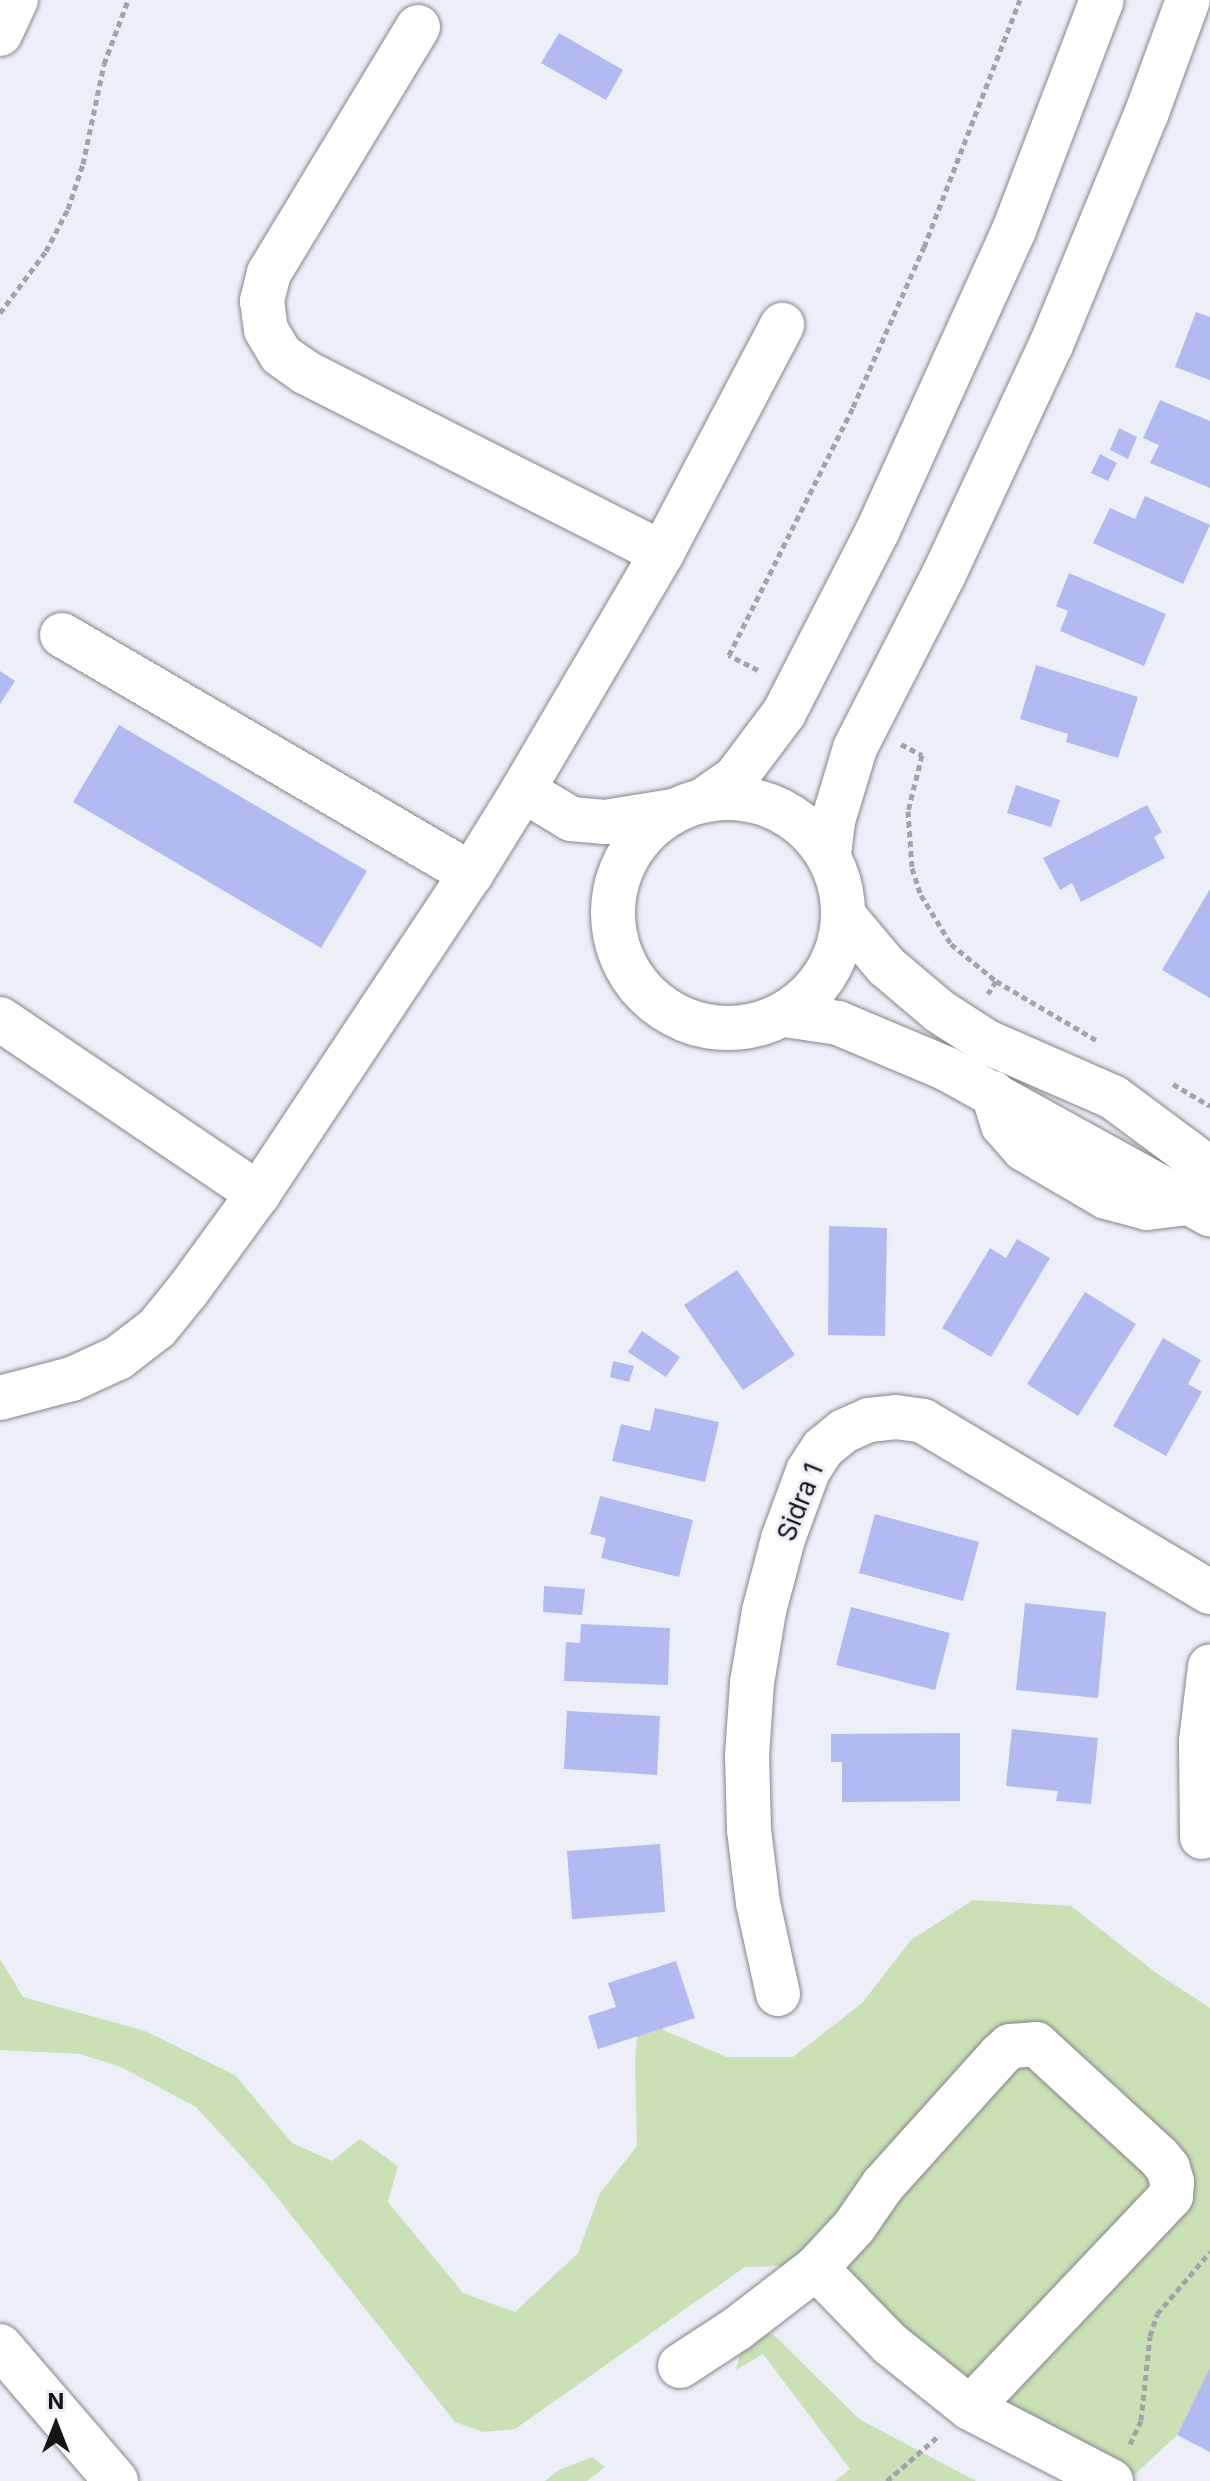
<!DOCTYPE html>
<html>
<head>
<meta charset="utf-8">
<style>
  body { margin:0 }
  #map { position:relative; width:1210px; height:2481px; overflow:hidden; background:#edeff8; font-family:Inter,sans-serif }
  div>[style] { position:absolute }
  .green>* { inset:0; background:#c9e1b4 }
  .building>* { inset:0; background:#b1baf1 }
  .path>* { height:5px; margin-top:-2.5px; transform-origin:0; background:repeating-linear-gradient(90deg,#a3a4ab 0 6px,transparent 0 10px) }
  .roads { filter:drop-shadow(0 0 2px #84858d) drop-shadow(0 0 2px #84858d) }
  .minor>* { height:44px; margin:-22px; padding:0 22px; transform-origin:22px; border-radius:22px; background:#fff }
  .minor>.ring { margin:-22px; padding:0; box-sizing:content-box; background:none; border:44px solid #fff; border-radius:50% }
  .major>* { height:44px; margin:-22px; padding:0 22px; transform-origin:22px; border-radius:22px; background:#fff }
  span { translate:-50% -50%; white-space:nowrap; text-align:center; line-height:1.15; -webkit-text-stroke:6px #edeff8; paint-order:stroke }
  .street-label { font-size:26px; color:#141417 }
  .north { position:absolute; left:16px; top:2385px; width:80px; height:80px; -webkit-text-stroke:6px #edeff8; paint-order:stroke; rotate:0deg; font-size:22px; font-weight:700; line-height:32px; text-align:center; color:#141417 }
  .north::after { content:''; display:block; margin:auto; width:28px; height:36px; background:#141417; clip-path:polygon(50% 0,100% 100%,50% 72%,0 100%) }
</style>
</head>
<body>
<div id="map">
  <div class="green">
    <i style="clip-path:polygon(973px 1900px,1071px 1906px,1155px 1972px,1210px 2008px,1210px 2368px,1177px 2435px,1128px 2481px,779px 2266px,745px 2267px,515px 2429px,483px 2432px,455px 2422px,264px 2181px,196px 2107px,121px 2067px,80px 2054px,0 2050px,0 1959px,23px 1997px,145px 2031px,235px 2075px,292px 2143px,332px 2161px,360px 2139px,398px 2166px,388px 2202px,463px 2293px,515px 2312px,578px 2253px,600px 2193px,637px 2146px,635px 2061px,641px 1992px,650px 1984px,663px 2030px,727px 2057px,793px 2057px,862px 2003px,911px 1940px)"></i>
    <i style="clip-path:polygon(772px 2333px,859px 2419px,976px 2481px,835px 2481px,850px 2469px,763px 2354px,736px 2370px,743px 2342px)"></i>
    <i style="clip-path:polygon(592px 2457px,605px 2467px,587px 2481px,545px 2481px,559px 2470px)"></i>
  </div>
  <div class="building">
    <i style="clip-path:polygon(559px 33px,623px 70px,606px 100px,541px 63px)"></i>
    <i style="clip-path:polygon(1196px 312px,1210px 317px,1210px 380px,1175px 367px)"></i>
    <i style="clip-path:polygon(1160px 400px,1210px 421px,1210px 488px,1150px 463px,1159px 445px,1143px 438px)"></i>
    <i style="clip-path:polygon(1119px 428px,1137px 437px,1128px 459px,1110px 450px)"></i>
    <i style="clip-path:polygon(1100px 454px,1117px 463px,1108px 481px,1091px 473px)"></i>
    <i style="clip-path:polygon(1145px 496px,1210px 525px,1183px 584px,1093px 543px,1110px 508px,1135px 519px)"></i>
    <i style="clip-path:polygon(1069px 573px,1166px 614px,1144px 666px,1060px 631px,1068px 611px,1056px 606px)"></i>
    <i style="clip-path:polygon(1036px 665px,1138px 697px,1118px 758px,1066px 742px,1068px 734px,1020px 719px)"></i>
    <i style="clip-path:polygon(0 671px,15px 681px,0 704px)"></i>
    <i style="clip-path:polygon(119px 725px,367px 871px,321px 948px,73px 802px)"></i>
    <i style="clip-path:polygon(1016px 785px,1060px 800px,1051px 827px,1007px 813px)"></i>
    <i style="clip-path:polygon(1147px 805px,1162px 832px,1154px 837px,1165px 858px,1081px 902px,1072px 883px,1060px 890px,1043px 858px)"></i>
    <i style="clip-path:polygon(1210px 889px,1210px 998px,1162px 970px)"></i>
    <i style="clip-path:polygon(829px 1226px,887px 1228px,885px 1336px,828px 1335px)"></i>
    <i style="clip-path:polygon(1017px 1239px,1050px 1258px,991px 1357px,942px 1328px,990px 1248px,1006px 1258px)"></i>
    <i style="clip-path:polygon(737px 1270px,795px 1355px,743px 1390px,684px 1305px)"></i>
    <i style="clip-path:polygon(1085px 1292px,1136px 1324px,1078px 1416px,1027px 1384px)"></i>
    <i style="clip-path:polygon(642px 1331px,680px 1357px,666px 1377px,628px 1352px)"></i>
    <i style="clip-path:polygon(1163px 1338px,1201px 1360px,1188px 1384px,1202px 1392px,1166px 1456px,1113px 1426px)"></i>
    <i style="clip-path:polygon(613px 1361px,634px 1366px,629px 1382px,610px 1377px)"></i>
    <i style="clip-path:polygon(655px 1408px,719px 1422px,705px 1482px,612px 1461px,621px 1424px,650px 1431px)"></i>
    <i style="clip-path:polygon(600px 1496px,693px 1520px,679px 1577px,601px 1558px,606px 1538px,590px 1534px)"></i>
    <i style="clip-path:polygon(875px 1514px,979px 1542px,963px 1601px,859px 1573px)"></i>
    <i style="clip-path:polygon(544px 1586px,585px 1589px,582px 1615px,543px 1612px)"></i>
    <i style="clip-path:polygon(1025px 1603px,1106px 1612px,1098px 1698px,1016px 1690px)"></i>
    <i style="clip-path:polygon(851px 1607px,950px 1633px,935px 1690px,836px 1665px)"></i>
    <i style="clip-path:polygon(581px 1624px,670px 1628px,668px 1685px,564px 1681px,566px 1642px,580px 1643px)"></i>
    <i style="clip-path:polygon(567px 1711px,660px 1716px,657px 1775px,564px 1769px)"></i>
    <i style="clip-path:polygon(1012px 1729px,1098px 1738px,1091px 1804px,1056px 1801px,1058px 1791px,1006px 1786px)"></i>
    <i style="clip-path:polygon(960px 1733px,960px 1801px,842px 1802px,842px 1762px,831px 1762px,831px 1734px)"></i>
    <i style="clip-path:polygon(660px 1844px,665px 1912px,572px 1919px,567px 1851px)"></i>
    <i style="clip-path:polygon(676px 1961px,695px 2018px,598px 2049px,588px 2016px,616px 2007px,608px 1983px)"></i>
    <i style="clip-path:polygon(1210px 2368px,1210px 2452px,1177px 2435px)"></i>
  </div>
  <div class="path">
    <i style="left:0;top:313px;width:77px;rotate:-53.4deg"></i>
    <i style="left:46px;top:251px;width:47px;rotate:-62.4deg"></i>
    <i style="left:68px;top:209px;width:47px;rotate:-71.6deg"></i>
    <i style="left:83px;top:164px;width:102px;rotate:-78.1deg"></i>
    <i style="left:104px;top:64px;width:68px;rotate:-69.4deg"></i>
    <i style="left:758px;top:670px;width:33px;rotate:-153deg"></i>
    <i style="left:729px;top:655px;width:277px;rotate:-63.4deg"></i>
    <i style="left:853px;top:407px;width:175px;rotate:-66.1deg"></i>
    <i style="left:924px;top:247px;width:265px;rotate:-68.8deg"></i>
    <i style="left:901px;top:744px;width:24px;rotate:28deg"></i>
    <i style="left:922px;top:755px;width:58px;rotate:104deg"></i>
    <i style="left:908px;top:811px;width:57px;rotate:86deg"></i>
    <i style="left:912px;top:868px;width:28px;rotate:72deg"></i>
    <i style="left:921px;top:895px;width:57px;rotate:58.5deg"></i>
    <i style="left:951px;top:944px;width:58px;rotate:39.4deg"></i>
    <i style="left:996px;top:981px;width:15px;rotate:122deg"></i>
    <i style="left:996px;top:981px;width:118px;rotate:30.5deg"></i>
    <i style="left:1173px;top:1084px;width:43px;rotate:30.7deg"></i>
    <i style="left:1130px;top:2444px;width:26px;rotate:-65deg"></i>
    <i style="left:1141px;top:2420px;width:84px;rotate:-83.9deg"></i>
    <i style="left:1150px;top:2336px;width:23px;rotate:-72deg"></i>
    <i style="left:1157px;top:2314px;width:82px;rotate:-49.5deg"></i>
    <i style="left:887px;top:2481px;width:67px;rotate:-41.3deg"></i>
  </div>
  <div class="roads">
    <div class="minor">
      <i style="left:418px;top:27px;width:288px;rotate:121.2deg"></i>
      <i style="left:269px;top:273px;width:29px;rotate:104deg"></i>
      <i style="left:262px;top:301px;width:29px;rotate:82deg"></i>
      <i style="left:266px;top:330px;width:29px;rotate:59deg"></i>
      <i style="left:281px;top:355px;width:29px;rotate:35deg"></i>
      <i style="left:305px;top:372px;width:400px;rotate:26.9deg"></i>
      <i style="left:62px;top:635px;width:474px;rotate:30.3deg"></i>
      <i style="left:523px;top:790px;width:56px;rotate:31.1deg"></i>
      <i style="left:571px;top:819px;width:34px;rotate:5deg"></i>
      <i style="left:605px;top:822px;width:69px;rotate:-9.2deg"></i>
      <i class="ring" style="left:613px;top:798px;width:186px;height:186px"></i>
      <i style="left:705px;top:799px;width:38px;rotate:-35deg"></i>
      <i style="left:736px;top:777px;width:80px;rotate:-53.1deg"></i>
      <i style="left:784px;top:713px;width:206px;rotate:-62.8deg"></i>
      <i style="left:878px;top:530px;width:329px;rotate:-65.6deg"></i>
      <i style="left:1014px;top:230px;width:246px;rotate:-69.1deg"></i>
      <i style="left:829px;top:854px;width:33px;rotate:-83deg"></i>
      <i style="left:833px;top:821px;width:76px;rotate:-73.2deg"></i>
      <i style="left:855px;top:748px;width:195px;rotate:-62.9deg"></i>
      <i style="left:944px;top:574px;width:253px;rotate:-65deg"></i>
      <i style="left:1051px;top:345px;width:252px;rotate:-67.6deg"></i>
      <i style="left:1147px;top:112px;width:119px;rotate:-69.9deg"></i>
      <i style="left:845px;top:917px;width:64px;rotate:50.1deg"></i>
      <i style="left:886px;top:966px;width:70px;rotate:40.3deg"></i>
      <i style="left:939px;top:1011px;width:57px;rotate:32.9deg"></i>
      <i style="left:987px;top:1042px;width:137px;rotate:23.6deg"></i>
      <i style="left:1113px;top:1097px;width:121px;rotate:36.6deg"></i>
      <i style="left:785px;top:1015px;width:54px;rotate:8.6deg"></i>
      <i style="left:838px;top:1023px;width:116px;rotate:22.8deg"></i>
      <i style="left:945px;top:1068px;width:303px;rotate:28.9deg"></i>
      <i style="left:0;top:1019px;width:312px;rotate:34.1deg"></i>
      <i style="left:993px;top:1093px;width:34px;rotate:73deg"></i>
      <i style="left:1003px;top:1125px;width:32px;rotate:49deg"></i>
      <i style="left:1024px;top:1149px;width:95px;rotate:30.3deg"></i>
      <i style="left:1106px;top:1197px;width:42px;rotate:15deg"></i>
      <i style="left:1147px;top:1208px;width:42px;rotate:-6.8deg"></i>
      <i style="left:0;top:1398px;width:74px;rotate:-14.8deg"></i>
      <i style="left:72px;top:1379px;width:51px;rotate:-24.5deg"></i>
      <i style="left:118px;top:1358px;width:49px;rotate:-37.6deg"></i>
      <i style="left:157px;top:1328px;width:49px;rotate:-50.8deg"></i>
      <i style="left:188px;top:1290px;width:119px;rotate:-53.9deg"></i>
      <i style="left:258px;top:1194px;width:384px;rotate:-56.4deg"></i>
      <i style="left:471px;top:874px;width:99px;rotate:-58.2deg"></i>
      <i style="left:523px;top:790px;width:275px;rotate:-59.6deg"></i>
      <i style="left:662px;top:553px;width:258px;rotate:-62.2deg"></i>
      <i style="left:1202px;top:1837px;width:96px;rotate:-90.6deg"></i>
      <i style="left:1201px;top:1741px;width:75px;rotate:-83.1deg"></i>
      <i style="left:778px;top:1994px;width:93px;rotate:-102.4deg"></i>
      <i style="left:758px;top:1903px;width:74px;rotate:-97deg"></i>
      <i style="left:749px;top:1830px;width:74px;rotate:-91.5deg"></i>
      <i style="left:747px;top:1756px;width:73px;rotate:-86.1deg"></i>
      <i style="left:752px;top:1683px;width:73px;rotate:-80.5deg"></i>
      <i style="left:764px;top:1611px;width:74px;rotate:-75.2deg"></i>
      <i style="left:783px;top:1539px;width:72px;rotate:-69.8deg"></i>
      <i style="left:808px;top:1471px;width:27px;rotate:-57deg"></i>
      <i style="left:823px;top:1448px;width:27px;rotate:-39deg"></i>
      <i style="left:844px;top:1431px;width:27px;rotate:-24deg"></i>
      <i style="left:869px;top:1420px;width:27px;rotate:-6deg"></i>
      <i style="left:896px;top:1417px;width:27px;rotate:8deg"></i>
      <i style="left:923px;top:1421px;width:334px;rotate:30.8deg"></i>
      <i style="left:816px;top:2268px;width:106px;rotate:45.8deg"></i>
      <i style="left:890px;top:2344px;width:102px;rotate:38.7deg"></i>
      <i style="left:970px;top:2408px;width:159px;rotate:27.4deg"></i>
      <i style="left:680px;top:2366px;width:69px;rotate:-33.2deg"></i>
      <i style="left:738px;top:2328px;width:98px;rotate:-37.6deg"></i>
      <i style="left:816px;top:2268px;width:56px;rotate:-47.2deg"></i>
      <i style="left:854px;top:2227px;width:51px;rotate:-55.4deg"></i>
      <i style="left:883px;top:2185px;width:175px;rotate:-48deg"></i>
      <i style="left:1000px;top:2055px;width:13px;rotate:-42deg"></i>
      <i style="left:1010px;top:2046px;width:26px;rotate:-4deg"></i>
      <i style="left:1036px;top:2044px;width:167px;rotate:42.6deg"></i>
      <i style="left:1159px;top:2157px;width:14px;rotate:51deg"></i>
      <i style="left:1168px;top:2168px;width:15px;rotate:74deg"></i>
      <i style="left:1172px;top:2182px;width:14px;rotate:94deg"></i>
      <i style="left:1171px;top:2196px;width:292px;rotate:133.5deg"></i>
    </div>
    <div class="major">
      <i style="left:0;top:34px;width:38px;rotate:-65deg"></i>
      <i style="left:0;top:2346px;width:178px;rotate:49.3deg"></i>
    </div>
  </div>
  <div class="street-label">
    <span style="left:800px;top:1502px;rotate:-68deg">Sidra 1</span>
  </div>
  <div class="north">N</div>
</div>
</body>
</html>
